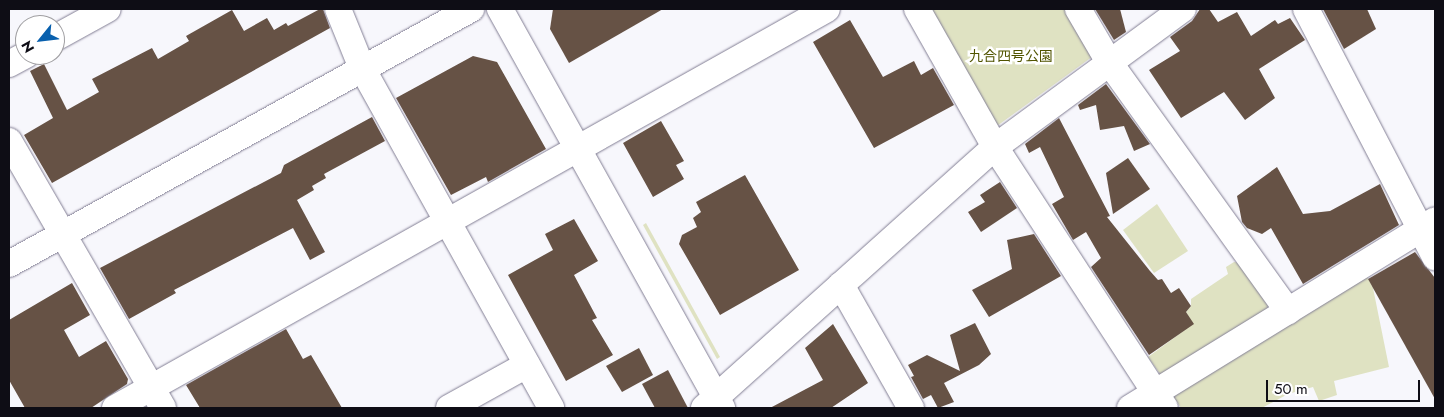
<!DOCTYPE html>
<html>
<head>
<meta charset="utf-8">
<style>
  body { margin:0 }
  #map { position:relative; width:1444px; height:417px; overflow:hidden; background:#f7f7fc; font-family:Jost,"Noto Sans JP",sans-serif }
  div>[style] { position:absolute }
  .green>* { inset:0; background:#dfe2c2 }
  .building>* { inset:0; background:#665245 }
  .roads { filter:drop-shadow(0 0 1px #827e94) drop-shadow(0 0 1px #827e94) }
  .minor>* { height:26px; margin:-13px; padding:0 13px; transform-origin:13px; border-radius:13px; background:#fff }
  span { translate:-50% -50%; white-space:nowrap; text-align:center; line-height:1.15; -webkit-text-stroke:5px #fff; paint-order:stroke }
  .park-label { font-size:14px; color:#515400 }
  .frame { position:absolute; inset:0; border:10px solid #0e0d15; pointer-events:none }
  .north { position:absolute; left:15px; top:15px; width:50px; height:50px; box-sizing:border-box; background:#fff; border:1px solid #9f9ea1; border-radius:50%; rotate:241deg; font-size:14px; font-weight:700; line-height:20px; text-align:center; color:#0e0d15 }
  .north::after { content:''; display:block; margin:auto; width:18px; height:22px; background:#0860ae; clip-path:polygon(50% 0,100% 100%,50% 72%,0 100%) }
  .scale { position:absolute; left:1266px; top:380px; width:154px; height:22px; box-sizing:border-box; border:2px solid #0e0d15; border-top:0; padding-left:6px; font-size:15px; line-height:18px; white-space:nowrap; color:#0e0d15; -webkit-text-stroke:4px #fff; paint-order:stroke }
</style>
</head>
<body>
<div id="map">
  <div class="green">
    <i style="clip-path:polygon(928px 9px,1069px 9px,1096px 54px,997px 126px)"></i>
    <i style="clip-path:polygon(1157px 204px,1188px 251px,1154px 273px,1123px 230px)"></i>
    <i style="clip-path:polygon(646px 223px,720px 357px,717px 359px,643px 225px)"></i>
    <i style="clip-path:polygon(1234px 262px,1243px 263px,1269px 299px,1267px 311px,1162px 377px,1148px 357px,1193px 324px,1186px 312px,1191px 306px,1191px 299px,1228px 274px,1226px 267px)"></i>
    <i style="clip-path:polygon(1366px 274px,1373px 288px,1389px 367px,1334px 381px,1337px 395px,1319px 401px,1313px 387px,1288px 394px,1262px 408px,1181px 408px,1174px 398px,1176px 389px)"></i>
  </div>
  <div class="building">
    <i style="clip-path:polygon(320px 9px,323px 9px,330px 28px,52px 183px,24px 135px,53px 118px,30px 71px,44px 64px,67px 110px,99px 92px,92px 79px,152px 48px,158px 59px,189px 41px,186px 36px,232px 10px,244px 31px,267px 18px,274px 30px,286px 23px,288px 26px)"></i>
    <i style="clip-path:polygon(553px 9px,663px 9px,569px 63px,550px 29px)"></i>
    <i style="clip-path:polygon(1095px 9px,1120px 9px,1126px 32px,1114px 40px)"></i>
    <i style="clip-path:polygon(1200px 9px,1209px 9px,1218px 22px,1237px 12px,1251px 36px,1275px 20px,1278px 24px,1290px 18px,1305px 40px,1259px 69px,1275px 98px,1245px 120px,1224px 92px,1181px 118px,1149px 70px,1180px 51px,1170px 37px,1192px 21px)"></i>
    <i style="clip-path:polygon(1323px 9px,1367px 9px,1376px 29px,1344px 49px)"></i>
    <i style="clip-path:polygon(850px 20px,883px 77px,914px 61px,921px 75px,933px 68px,954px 105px,874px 148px,813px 42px)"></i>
    <i style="clip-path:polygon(473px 56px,497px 62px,546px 149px,488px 182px,486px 177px,451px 195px,396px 98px)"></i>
    <i style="clip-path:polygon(1106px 84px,1150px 144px,1134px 151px,1124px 126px,1100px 130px,1096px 105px,1080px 110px,1078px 105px)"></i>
    <i style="clip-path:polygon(372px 117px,385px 141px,324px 174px,326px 178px,312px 186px,314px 190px,297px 200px,325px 252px,310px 260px,293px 228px,174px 290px,176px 293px,129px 319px,100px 268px,281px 173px,284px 165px)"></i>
    <i style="clip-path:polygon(1059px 118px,1110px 216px,1107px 217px,1150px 271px,1158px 280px,1162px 279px,1171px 293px,1179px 288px,1191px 306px,1186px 312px,1194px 324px,1149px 355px,1091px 267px,1101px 258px,1086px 232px,1073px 240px,1052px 204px,1064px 197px,1040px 147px,1029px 153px,1025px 144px)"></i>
    <i style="clip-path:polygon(661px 121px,684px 161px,676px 165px,684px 179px,653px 197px,623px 143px)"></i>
    <i style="clip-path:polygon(1128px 158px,1150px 189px,1113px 214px,1106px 173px)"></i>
    <i style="clip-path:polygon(1277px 167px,1303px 214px,1330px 211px,1380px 184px,1399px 225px,1303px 284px,1271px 228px,1262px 234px,1247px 228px,1242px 222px,1237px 196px)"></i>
    <i style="clip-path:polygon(745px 175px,799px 270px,720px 315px,679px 244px,682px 235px,697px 227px,693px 218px,701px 212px,696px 202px)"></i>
    <i style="clip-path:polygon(1000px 182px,1017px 208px,981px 232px,968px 212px,985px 202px,980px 195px)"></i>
    <i style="clip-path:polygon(574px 219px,598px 261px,574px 275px,597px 318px,592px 320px,613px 355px,566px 381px,508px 275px,553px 250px,545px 234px)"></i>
    <i style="clip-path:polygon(1034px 234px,1061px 276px,989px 317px,972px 290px,1012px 269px,1007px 240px)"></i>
    <i style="clip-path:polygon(1415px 252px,1435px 278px,1435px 399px,1368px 279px)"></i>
    <i style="clip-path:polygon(72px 283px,90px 315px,64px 330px,79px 357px,106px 341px,128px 379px,127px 384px,91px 408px,25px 408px,9px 380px,9px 320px)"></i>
    <i style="clip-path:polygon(975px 323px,991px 354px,979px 365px,944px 383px,954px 402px,938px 408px,931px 395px,923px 399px,911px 377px,914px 376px,908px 365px,927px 355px,960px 371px,950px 335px)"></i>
    <i style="clip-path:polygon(833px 324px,868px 383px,831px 408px,770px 408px,823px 380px,805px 348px)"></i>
    <i style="clip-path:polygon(286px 329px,303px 359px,311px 355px,342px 408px,200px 408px,186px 385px)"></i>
    <i style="clip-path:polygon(639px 348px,653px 375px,622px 392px,606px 366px)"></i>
    <i style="clip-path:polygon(668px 370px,688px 408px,655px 408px,642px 384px)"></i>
  </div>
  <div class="roads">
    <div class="minor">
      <i style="left:338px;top:9px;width:64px;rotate:67.9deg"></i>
      <i style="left:362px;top:68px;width:389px;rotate:60.9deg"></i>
      <i style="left:500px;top:9px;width:457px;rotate:60.9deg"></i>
      <i style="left:917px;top:9px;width:159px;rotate:60.5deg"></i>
      <i style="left:995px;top:147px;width:311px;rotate:56.9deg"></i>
      <i style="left:1078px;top:9px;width:61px;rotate:59.7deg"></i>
      <i style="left:1109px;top:62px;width:307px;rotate:54.3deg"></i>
      <i style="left:1306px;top:9px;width:280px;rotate:62.5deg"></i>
      <i style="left:55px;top:38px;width:60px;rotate:-28.7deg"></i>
      <i style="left:9px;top:64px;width:19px;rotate:-28deg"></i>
      <i style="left:9px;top:141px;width:308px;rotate:60deg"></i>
      <i style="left:9px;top:264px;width:528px;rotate:-28.9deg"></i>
      <i style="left:841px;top:285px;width:142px;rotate:60.4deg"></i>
      <i style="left:115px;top:408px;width:816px;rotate:-29.27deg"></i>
      <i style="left:449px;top:408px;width:89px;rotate:-28.9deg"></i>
      <i style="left:704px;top:408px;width:391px;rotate:-41.9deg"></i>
      <i style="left:995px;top:147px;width:233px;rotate:-36.3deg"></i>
      <i style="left:1130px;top:408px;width:358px;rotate:-31.6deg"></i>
    </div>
  </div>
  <div class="park-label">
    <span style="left:1011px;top:56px">九合四号公園</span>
  </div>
  <div class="frame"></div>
  <div class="north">N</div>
  <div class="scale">50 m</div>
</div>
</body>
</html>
